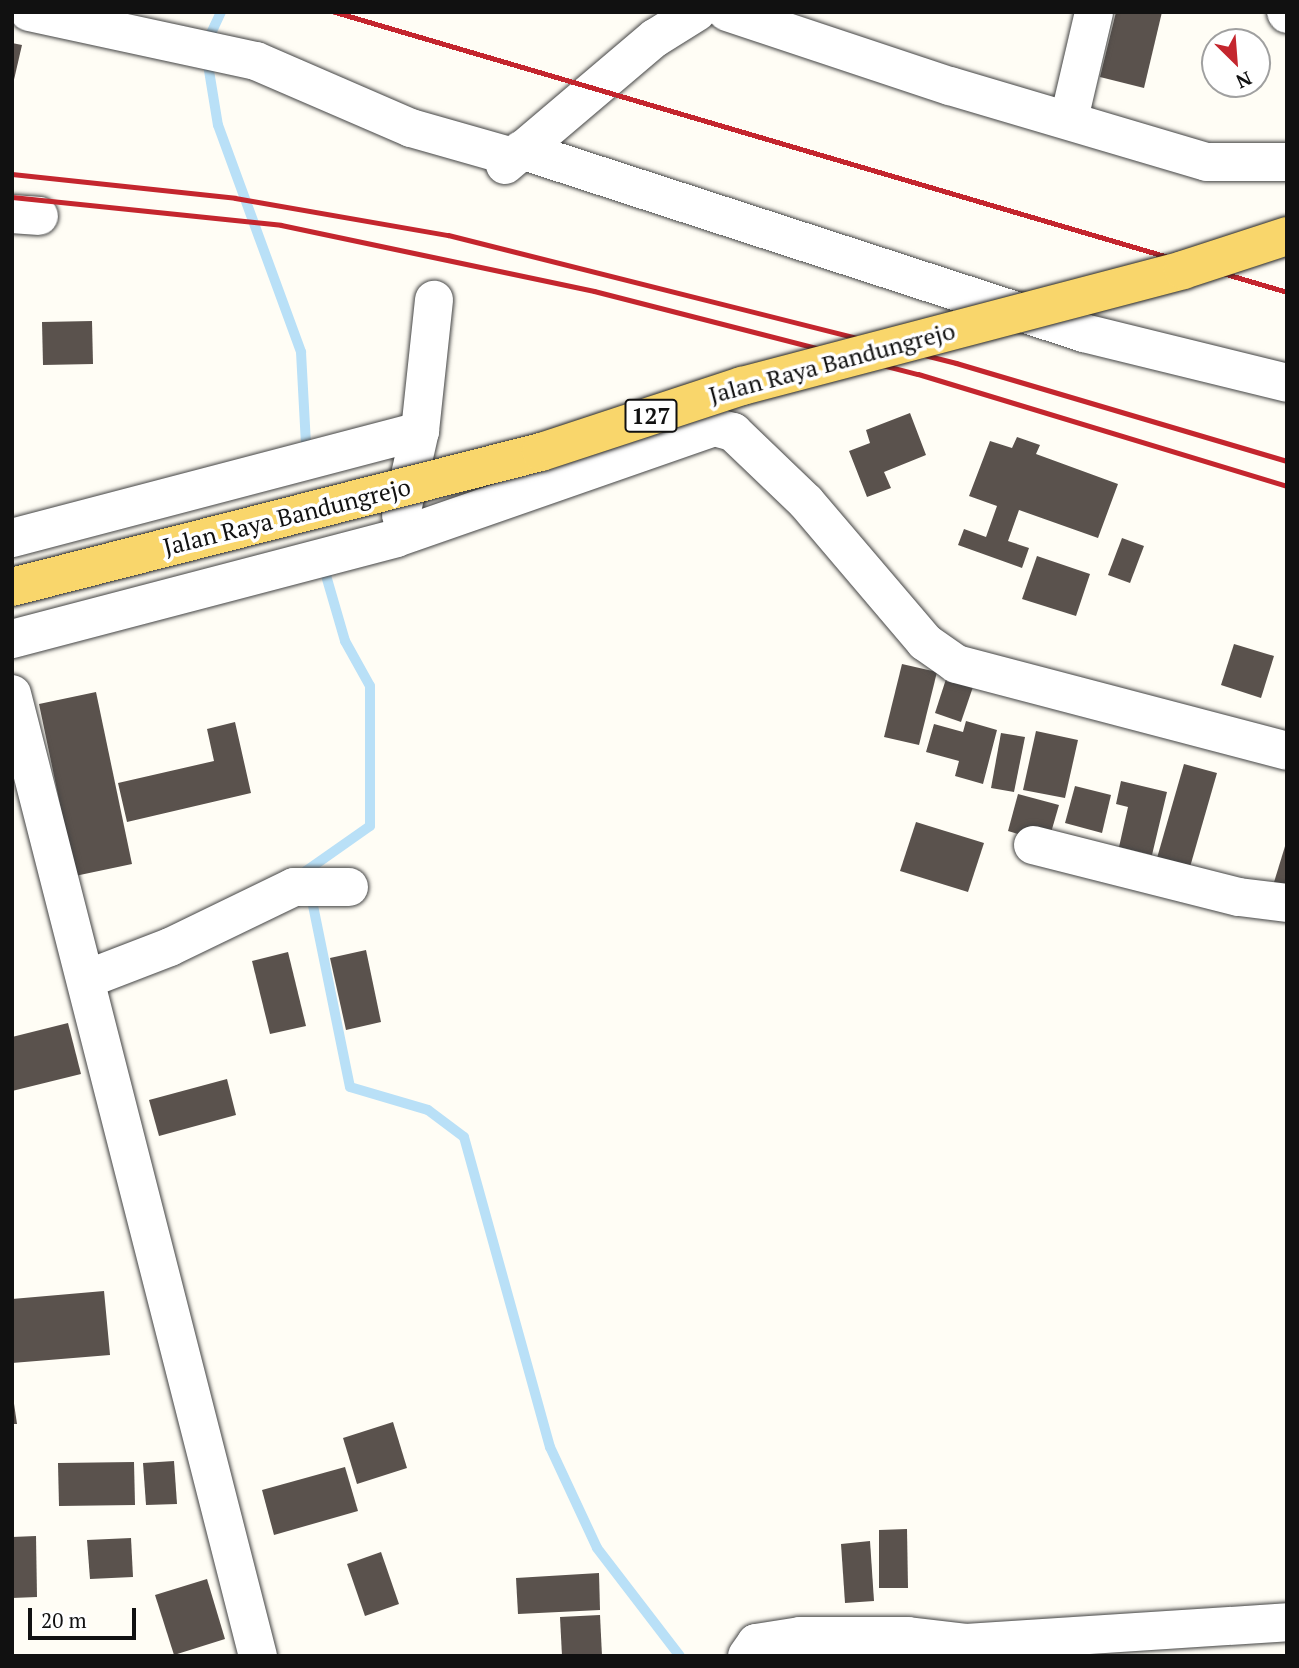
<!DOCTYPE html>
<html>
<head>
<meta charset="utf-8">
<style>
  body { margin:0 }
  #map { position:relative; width:1299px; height:1668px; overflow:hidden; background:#fffdf5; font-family:"PT Serif",serif }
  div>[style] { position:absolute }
  .stream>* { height:10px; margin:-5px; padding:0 5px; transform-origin:5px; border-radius:5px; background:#b9e0f7 }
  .building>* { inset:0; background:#5a524d }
  .roads { filter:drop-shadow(0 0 2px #444) drop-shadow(0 0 2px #444) }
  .minor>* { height:38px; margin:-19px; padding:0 19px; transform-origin:19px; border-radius:19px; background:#fff }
  .rail>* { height:5px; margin:-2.5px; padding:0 2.5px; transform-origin:2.5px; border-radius:2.5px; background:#c4262e }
  .bridges { filter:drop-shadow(0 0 2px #222) drop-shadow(0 0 2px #222) }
  .major-bridge>* { height:38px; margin:-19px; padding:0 19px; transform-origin:19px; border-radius:19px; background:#f9d66b }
  span { translate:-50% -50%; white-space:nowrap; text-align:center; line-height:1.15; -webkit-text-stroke:7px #fff; paint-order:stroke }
  .shield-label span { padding:2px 5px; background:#fff; border:2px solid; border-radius:5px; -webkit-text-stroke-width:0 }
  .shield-label { font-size:23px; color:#111; font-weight:700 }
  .street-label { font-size:24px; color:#111 }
  .frame { position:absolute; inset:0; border:14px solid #111; pointer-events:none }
  .north { position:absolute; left:1201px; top:28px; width:70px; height:70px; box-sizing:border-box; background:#fff; border:2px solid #a0a0a0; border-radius:50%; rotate:155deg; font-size:19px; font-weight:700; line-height:28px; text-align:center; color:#111 }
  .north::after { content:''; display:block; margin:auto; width:24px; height:32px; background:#c4262e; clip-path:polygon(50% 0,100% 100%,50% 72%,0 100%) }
  .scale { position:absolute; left:28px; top:1608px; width:108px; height:32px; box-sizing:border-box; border:4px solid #111; border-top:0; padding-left:9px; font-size:21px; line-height:24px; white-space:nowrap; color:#111; -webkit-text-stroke:5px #fff; paint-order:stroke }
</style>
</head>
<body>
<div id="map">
  <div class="stream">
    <i style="left:221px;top:12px;width:38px;rotate:115deg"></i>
    <i style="left:205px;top:46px;width:80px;rotate:80.7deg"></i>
    <i style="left:218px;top:125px;width:242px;rotate:69.9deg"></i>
    <i style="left:301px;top:352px;width:91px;rotate:86.9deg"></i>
    <i style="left:325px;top:572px;width:72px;rotate:73.8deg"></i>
    <i style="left:345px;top:641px;width:51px;rotate:60.9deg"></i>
    <i style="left:370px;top:686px;width:140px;rotate:90deg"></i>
    <i style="left:370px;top:826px;width:78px;rotate:144.9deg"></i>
    <i style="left:306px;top:871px;width:220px;rotate:78.5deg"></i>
    <i style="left:350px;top:1087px;width:81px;rotate:16.4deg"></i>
    <i style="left:428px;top:1110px;width:45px;rotate:36.9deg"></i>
    <i style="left:464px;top:1137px;width:322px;rotate:74.5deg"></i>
    <i style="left:550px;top:1447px;width:111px;rotate:65deg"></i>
    <i style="left:597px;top:1548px;width:136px;rotate:52.5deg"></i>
  </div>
  <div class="building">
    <i style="clip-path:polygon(1116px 12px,1162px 12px,1144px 88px,1100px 77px)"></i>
    <i style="clip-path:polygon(12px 43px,22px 45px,13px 84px,12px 84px)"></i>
    <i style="clip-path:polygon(92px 321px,93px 364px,43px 365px,42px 322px)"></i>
    <i style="clip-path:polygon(910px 413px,926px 455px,884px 472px,891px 488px,867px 497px,849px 451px,870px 443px,866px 430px)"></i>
    <i style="clip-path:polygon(1017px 437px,1040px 445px,1036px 454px,1118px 484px,1098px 538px,1019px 510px,1008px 541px,1029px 548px,1022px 568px,958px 545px,964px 529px,986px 537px,997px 506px,969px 496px,990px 441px,1012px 448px)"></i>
    <i style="clip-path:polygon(1122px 538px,1144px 546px,1130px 583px,1108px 575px)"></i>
    <i style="clip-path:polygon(1037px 556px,1090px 574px,1076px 616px,1022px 599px)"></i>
    <i style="clip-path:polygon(1234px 644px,1274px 656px,1261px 698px,1221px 685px)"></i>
    <i style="clip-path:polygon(902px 664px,937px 672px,919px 745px,884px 737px)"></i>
    <i style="clip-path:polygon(947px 676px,974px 684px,961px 722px,935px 713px)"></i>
    <i style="clip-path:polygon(96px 692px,132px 864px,75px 876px,39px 704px)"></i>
    <i style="clip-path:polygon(966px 721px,997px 730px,983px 784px,955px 776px,959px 761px,926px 752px,934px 724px,963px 732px)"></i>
    <i style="clip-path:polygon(235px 722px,251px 793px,127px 822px,118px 783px,214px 761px,207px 729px)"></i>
    <i style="clip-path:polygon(1036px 731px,1078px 740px,1065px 798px,1023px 790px)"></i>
    <i style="clip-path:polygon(1001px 733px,1025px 737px,1014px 792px,991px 788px)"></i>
    <i style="clip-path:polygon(1184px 764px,1217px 773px,1190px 867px,1157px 858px)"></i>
    <i style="clip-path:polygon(1121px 781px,1167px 792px,1152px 855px,1119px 847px,1128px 807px,1116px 804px)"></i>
    <i style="clip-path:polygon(1075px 786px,1111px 795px,1102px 833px,1065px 823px)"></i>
    <i style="clip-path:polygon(1018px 794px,1059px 805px,1048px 843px,1008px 831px)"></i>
    <i style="clip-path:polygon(916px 822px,984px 843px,968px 892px,900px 871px)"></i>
    <i style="clip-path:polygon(1286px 843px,1287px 843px,1287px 897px,1271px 892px)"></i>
    <i style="clip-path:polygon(366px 950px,381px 1022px,346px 1030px,330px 958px)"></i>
    <i style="clip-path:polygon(288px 952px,306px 1026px,270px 1034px,252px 961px)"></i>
    <i style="clip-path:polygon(68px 1023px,81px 1074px,12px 1091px,12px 1037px)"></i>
    <i style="clip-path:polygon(227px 1079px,236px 1115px,159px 1136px,149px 1100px)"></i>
    <i style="clip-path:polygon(104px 1291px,110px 1355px,12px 1363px,12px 1299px)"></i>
    <i style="clip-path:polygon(12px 1390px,17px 1424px,12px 1424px)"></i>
    <i style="clip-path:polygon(393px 1422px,407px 1468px,357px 1484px,343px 1438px)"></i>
    <i style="clip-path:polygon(174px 1461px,177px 1504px,146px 1505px,143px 1463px)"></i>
    <i style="clip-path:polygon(134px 1462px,135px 1505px,59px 1506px,58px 1463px)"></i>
    <i style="clip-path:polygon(345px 1467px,358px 1511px,274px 1535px,262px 1490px)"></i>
    <i style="clip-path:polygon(907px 1529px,908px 1588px,879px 1588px,879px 1530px)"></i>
    <i style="clip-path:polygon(36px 1536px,37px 1597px,12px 1598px,12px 1537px)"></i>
    <i style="clip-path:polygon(131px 1538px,133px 1577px,90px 1579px,87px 1540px)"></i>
    <i style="clip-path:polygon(870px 1541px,874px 1601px,845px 1603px,841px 1544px)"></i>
    <i style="clip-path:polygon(381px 1552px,399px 1604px,365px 1616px,347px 1564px)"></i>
    <i style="clip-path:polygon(599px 1573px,600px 1610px,518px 1614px,516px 1578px)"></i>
    <i style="clip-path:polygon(207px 1579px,225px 1639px,174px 1655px,155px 1595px)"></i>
    <i style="clip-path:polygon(600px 1615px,602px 1656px,562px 1656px,560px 1617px)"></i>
  </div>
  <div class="roads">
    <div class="minor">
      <i style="left:29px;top:12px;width:232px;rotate:12.2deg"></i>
      <i style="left:256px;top:61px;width:169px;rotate:23.4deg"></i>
      <i style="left:411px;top:128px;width:106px;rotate:15.9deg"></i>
      <i style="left:727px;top:12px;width:235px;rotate:18.4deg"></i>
      <i style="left:950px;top:86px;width:268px;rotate:16.5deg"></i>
      <i style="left:1207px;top:162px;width:80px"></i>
      <i style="left:1286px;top:12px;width:2px;rotate:63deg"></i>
      <i style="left:1069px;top:119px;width:110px;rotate:-76.8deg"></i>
      <i style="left:521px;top:150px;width:592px;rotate:18.01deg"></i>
      <i style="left:1084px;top:333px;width:209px;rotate:13.8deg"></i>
      <i style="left:505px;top:165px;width:197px;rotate:-40.3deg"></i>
      <i style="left:655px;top:38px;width:49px;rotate:-31.8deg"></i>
      <i style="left:12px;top:214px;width:27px;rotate:4deg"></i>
      <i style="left:401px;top:515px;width:86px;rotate:-77.3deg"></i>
      <i style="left:420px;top:431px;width:132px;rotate:-83.9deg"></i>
      <i style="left:12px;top:538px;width:422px;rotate:-14.7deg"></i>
      <i style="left:12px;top:639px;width:397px;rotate:-14.7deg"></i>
      <i style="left:396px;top:538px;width:337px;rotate:-19.2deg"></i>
      <i style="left:714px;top:427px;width:20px;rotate:15deg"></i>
      <i style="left:733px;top:432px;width:101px;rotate:43.8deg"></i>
      <i style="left:806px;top:502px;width:184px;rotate:49.6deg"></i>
      <i style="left:925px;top:642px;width:38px;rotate:35deg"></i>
      <i style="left:956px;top:664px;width:342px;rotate:14.7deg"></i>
      <i style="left:12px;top:694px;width:993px;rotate:75.66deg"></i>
      <i style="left:1033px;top:845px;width:212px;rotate:14.2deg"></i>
      <i style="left:1239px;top:897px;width:48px;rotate:7.1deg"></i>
      <i style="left:87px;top:979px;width:89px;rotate:-21.1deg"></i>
      <i style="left:170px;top:947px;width:138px;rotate:-25.8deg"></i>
      <i style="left:294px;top:887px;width:55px"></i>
      <i style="left:747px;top:1656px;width:16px;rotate:-55deg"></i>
      <i style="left:756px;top:1643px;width:45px;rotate:-9deg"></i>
      <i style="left:800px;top:1636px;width:108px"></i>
      <i style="left:908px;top:1636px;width:58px;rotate:6.9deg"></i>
      <i style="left:966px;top:1643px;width:322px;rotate:-3.7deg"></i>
    </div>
  </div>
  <div class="rail">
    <i style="left:335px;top:12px;width:992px;rotate:16.39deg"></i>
    <i style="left:12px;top:174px;width:224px;rotate:6.1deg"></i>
    <i style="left:235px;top:198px;width:216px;rotate:9.9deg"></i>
    <i style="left:448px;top:235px;width:524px;rotate:14.14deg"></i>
    <i style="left:956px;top:363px;width:345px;rotate:16.5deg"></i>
    <i style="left:12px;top:197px;width:270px;rotate:5.9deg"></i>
    <i style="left:281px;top:225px;width:320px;rotate:11.9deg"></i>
    <i style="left:594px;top:291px;width:334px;rotate:14.4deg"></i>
    <i style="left:918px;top:374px;width:386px;rotate:16.9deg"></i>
  </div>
  <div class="bridges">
    <div class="major-bridge">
      <i style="left:12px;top:587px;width:546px;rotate:-14.32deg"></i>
      <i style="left:541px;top:452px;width:212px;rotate:-18.2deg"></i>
      <i style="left:742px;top:386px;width:456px;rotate:-14.7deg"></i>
      <i style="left:1183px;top:270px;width:109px;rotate:-18.1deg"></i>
    </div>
  </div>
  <div class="shield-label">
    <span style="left:651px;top:416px">127</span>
  </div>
  <div class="street-label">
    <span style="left:832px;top:363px;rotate:-15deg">Jalan Raya Bandungrejo</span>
    <span style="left:287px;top:517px;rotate:-14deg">Jalan Raya Bandungrejo</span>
  </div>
  <div class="frame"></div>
  <div class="north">N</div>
  <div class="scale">20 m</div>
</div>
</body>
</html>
